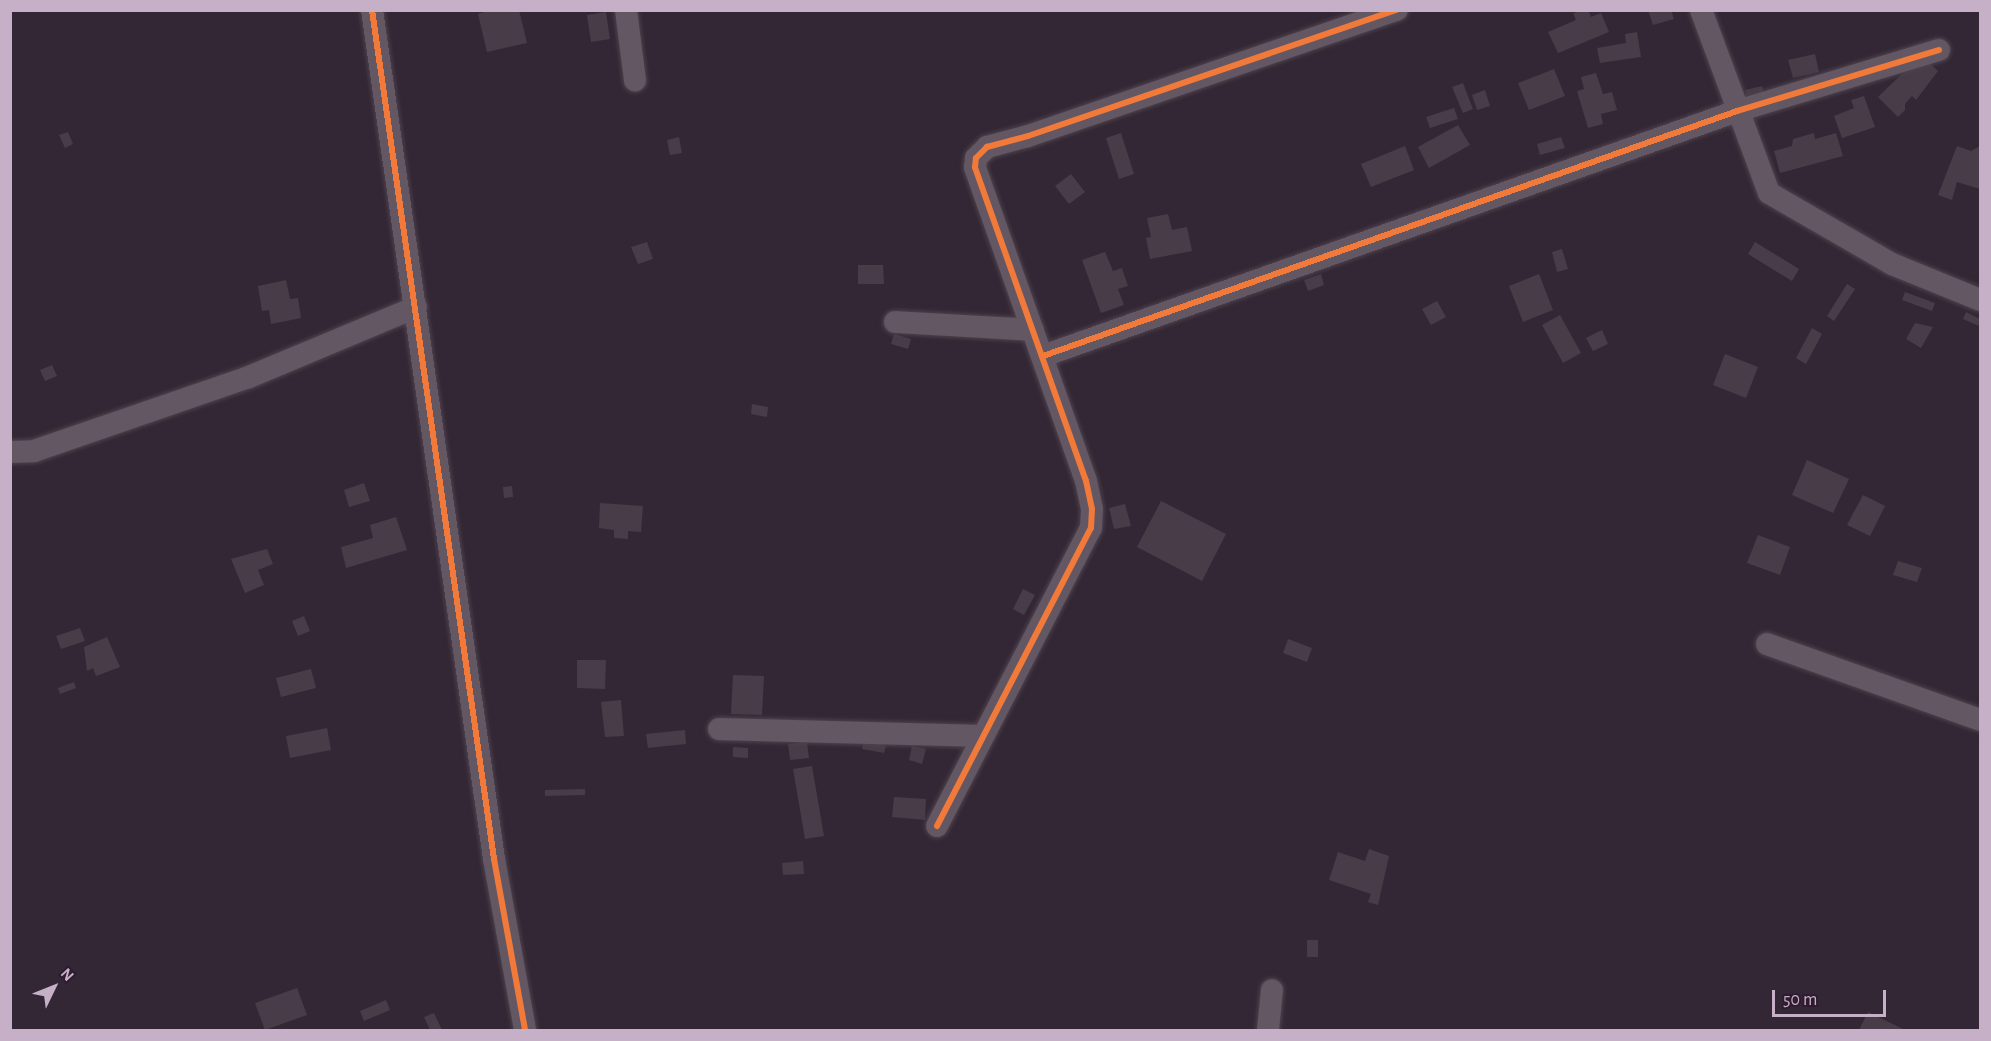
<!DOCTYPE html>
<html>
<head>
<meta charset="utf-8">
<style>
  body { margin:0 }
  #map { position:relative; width:1991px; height:1041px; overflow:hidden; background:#342735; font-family:"Alegreya Sans",sans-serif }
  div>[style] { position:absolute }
  .building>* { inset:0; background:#483c49 }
  .roads { filter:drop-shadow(0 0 2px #4c424c) drop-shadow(0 0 2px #4c424c) }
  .minor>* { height:22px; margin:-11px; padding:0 11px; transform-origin:11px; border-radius:11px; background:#625763 }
  .cycleway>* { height:6px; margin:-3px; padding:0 3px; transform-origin:3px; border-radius:3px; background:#f17a3a }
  span { translate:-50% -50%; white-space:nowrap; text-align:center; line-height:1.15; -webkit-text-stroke:6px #2e1b30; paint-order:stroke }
  .frame { position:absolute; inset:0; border:12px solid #c6b0c7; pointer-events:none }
  .north { position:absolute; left:24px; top:957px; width:60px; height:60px; -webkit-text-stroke:4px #2e1b30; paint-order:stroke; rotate:47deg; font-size:16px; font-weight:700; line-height:24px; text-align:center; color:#c6b0c7 }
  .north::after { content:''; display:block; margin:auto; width:21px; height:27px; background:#c6b0c7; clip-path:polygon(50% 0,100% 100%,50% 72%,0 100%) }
  .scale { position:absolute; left:1772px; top:990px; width:114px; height:27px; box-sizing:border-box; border:3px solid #c6b0c7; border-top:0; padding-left:8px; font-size:18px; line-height:21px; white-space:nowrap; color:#c6b0c7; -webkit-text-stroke:4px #2e1b30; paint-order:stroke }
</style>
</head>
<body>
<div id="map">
  <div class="building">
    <i style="clip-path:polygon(491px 10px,519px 10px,527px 43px,487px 52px,478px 14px)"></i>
    <i style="clip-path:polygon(1588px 10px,1591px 17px,1601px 13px,1609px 32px,1558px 53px,1548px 32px,1576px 20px,1573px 13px)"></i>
    <i style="clip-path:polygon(1648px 10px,1671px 10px,1674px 19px,1653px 25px)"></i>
    <i style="clip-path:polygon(606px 12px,610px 39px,591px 42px,587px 15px)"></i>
    <i style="clip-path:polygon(1637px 32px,1641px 57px,1600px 63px,1597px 48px,1626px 43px,1625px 34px)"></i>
    <i style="clip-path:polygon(1815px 54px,1819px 72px,1793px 78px,1788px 60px)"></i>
    <i style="clip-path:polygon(1921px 55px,1938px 71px,1916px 100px,1912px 96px,1905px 104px,1905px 110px,1898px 117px,1878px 97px)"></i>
    <i style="clip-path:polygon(1554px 69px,1565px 96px,1529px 110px,1518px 83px)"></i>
    <i style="clip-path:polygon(1596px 73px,1603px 94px,1612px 92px,1617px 110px,1601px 114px,1603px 124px,1588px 128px,1577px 91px,1584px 89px,1581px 77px)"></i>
    <i style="clip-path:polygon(1463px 83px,1473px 109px,1463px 113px,1452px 87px)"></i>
    <i style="clip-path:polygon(1762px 86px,1764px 94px,1747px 99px,1745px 90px)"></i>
    <i style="clip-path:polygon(1485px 90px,1490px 106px,1477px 110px,1472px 95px)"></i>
    <i style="clip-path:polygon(1864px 96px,1875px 127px,1842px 138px,1834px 116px,1854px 108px,1851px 100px)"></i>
    <i style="clip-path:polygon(1454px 108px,1458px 119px,1430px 128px,1426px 117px)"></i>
    <i style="clip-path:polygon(1458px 125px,1470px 145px,1429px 168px,1418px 147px)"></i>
    <i style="clip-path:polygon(68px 132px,73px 144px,65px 148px,59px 135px)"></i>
    <i style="clip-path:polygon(1121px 133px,1134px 174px,1119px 179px,1106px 138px)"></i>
    <i style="clip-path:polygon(1814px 133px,1815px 139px,1836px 133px,1843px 156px,1780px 173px,1774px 151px,1792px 146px,1793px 139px)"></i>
    <i style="clip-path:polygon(679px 137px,682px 153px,670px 155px,667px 140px)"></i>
    <i style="clip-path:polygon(1561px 137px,1565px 148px,1540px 155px,1537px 144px)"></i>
    <i style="clip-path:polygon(1405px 146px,1414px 170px,1371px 187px,1361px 164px)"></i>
    <i style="clip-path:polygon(1957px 146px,1971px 151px,1980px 146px,1980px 189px,1957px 182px,1952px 200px,1938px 195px)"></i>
    <i style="clip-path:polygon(1071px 174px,1085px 192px,1069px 204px,1055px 186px)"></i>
    <i style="clip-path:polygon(1168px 214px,1172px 230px,1187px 227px,1192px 251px,1150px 259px,1146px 238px,1151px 237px,1147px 218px)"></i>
    <i style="clip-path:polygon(647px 242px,653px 259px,638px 264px,631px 247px)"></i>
    <i style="clip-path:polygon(1755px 242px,1799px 269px,1792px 281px,1748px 254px)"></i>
    <i style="clip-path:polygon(1562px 249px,1568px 269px,1557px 272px,1552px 252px)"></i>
    <i style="clip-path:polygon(1105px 252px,1113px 271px,1122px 268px,1128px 286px,1118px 289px,1124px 305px,1101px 313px,1082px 260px)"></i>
    <i style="clip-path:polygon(858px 265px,883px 265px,884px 284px,858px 284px)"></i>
    <i style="clip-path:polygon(1321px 274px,1324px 285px,1308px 291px,1304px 280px)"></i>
    <i style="clip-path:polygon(1539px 274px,1553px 310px,1523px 322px,1509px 286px)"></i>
    <i style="clip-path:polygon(286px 280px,290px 299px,298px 298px,301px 318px,271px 324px,269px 310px,262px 311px,258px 286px)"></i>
    <i style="clip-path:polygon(1847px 284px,1855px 289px,1834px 321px,1827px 316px)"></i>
    <i style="clip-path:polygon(1905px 292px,1935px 303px,1932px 311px,1902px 300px)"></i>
    <i style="clip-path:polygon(1437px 301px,1446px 317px,1431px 325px,1422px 309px)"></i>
    <i style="clip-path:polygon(1966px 312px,1980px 319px,1979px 326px,1963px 319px)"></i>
    <i style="clip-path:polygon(1560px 315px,1581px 353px,1563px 363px,1542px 325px)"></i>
    <i style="clip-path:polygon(1915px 323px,1933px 327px,1921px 348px,1906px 339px)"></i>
    <i style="clip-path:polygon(1812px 328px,1822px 334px,1806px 364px,1796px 358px)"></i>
    <i style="clip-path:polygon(1602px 330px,1608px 344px,1593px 351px,1586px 338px)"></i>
    <i style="clip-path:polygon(894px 334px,911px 339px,908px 349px,891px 344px)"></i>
    <i style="clip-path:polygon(1725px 354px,1758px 367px,1746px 398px,1713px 385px)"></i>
    <i style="clip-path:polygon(52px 365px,57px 376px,45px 381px,40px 370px)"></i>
    <i style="clip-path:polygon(752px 404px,768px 407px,767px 417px,751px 414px)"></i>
    <i style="clip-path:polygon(1807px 460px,1849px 479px,1833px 513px,1792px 495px)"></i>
    <i style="clip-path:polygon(364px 483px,370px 501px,349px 507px,344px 490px)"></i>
    <i style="clip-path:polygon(512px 486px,513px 497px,504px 498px,503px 487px)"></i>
    <i style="clip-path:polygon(1863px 495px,1885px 506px,1870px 536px,1847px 525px)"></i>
    <i style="clip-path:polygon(1161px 501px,1226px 534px,1202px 581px,1137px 547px)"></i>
    <i style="clip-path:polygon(600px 503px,643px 506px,641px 532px,628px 531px,628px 539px,614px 538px,614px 530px,599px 528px)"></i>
    <i style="clip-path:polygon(1125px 504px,1131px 526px,1114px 529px,1109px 508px)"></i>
    <i style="clip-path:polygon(396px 517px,407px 550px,346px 568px,341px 547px,373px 538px,370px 525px)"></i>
    <i style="clip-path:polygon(1758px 535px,1790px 547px,1780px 575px,1747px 563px)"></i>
    <i style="clip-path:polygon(267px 549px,273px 564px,258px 570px,264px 585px,245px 593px,231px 559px)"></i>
    <i style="clip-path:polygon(1898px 561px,1922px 568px,1917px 582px,1893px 575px)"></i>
    <i style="clip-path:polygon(1023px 589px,1035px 595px,1024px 615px,1013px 609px)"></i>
    <i style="clip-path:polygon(304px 616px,310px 631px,298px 636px,292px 621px)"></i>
    <i style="clip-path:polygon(80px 628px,85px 641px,61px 649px,56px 636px)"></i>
    <i style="clip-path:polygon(107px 637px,120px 667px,96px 676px,93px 668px,87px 671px,84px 647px)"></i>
    <i style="clip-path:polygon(1288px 639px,1312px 648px,1307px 662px,1283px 653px)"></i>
    <i style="clip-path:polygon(577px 660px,606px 660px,605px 689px,577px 688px)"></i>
    <i style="clip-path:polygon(311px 669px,316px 688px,281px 697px,276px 678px)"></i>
    <i style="clip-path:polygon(733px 675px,764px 676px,762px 715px,731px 714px)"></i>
    <i style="clip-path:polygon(74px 682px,76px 688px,60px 694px,58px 688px)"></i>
    <i style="clip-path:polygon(621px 700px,624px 736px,605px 737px,601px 702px)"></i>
    <i style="clip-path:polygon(327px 728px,331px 750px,290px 758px,286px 736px)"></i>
    <i style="clip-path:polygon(685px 730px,686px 744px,648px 748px,646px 734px)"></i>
    <i style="clip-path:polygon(864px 740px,886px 745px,884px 753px,862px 749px)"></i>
    <i style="clip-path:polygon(807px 742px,809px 758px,790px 760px,788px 744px)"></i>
    <i style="clip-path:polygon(912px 746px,926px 749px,922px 764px,909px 760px)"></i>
    <i style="clip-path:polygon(733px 747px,748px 748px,748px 758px,733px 757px)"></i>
    <i style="clip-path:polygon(812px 766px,824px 836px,805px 839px,793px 769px)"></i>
    <i style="clip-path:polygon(585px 789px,585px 795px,545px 796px,545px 790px)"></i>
    <i style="clip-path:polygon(894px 797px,926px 799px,925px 820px,892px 817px)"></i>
    <i style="clip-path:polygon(1369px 849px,1389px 856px,1378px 905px,1368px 902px,1371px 894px,1329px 880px,1338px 852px,1365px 861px)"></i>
    <i style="clip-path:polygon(803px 861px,804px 874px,783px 875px,782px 863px)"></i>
    <i style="clip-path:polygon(1307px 940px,1318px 940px,1318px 957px,1307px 957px)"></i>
    <i style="clip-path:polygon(297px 988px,307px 1015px,265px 1030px,255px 1003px)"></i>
    <i style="clip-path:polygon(386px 1000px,390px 1010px,364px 1021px,360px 1011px)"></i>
    <i style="clip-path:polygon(1868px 1012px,1905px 1030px,1859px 1030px)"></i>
    <i style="clip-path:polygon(434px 1013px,442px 1030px,430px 1030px,424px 1017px)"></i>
  </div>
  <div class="roads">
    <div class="minor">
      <i style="left:372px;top:10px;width:858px;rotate:81.82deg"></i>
      <i style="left:494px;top:859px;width:174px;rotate:79.7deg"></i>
      <i style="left:626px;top:10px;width:71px;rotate:82.7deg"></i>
      <i style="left:1701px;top:10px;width:195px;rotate:69.6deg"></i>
      <i style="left:1769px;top:193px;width:142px;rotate:30deg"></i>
      <i style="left:1892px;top:264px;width:95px;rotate:22.2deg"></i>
      <i style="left:895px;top:322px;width:138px;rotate:3.3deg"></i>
      <i style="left:1043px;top:356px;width:736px;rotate:-19.44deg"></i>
      <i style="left:1737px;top:111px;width:211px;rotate:-16.8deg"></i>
      <i style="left:10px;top:452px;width:24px;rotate:-2deg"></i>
      <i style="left:34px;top:451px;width:227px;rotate:-19deg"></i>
      <i style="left:249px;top:377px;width:181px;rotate:-22.7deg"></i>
      <i style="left:1767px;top:644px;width:226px;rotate:19.6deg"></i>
      <i style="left:719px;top:729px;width:264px;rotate:1.5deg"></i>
      <i style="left:937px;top:826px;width:335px;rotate:-62.7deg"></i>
      <i style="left:1091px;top:528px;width:19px;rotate:-87deg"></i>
      <i style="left:1092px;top:509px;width:29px;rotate:-102deg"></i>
      <i style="left:1086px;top:481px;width:333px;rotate:-109.5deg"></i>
      <i style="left:975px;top:167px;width:9px;rotate:-84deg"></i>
      <i style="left:976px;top:158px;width:16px;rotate:-45deg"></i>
      <i style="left:987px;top:147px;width:42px;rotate:-15deg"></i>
      <i style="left:1028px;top:136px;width:390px;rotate:-18.9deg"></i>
      <i style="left:1268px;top:1030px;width:40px;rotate:-84.3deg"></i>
    </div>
  </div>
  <div class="cycleway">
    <i style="left:372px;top:10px;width:858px;rotate:81.82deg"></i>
    <i style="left:494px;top:859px;width:174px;rotate:79.7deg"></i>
    <i style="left:1043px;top:356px;width:736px;rotate:-19.44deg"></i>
    <i style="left:1737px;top:111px;width:211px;rotate:-16.8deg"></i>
    <i style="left:937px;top:826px;width:335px;rotate:-62.7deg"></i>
    <i style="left:1091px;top:528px;width:19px;rotate:-87deg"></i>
    <i style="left:1092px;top:509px;width:29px;rotate:-102deg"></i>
    <i style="left:1086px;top:481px;width:333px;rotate:-109.5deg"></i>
    <i style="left:975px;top:167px;width:9px;rotate:-84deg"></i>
    <i style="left:976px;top:158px;width:16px;rotate:-45deg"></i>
    <i style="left:987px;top:147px;width:42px;rotate:-15deg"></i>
    <i style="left:1028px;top:136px;width:390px;rotate:-18.9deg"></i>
  </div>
  <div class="frame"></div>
  <div class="north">N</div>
  <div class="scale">50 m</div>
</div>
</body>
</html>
